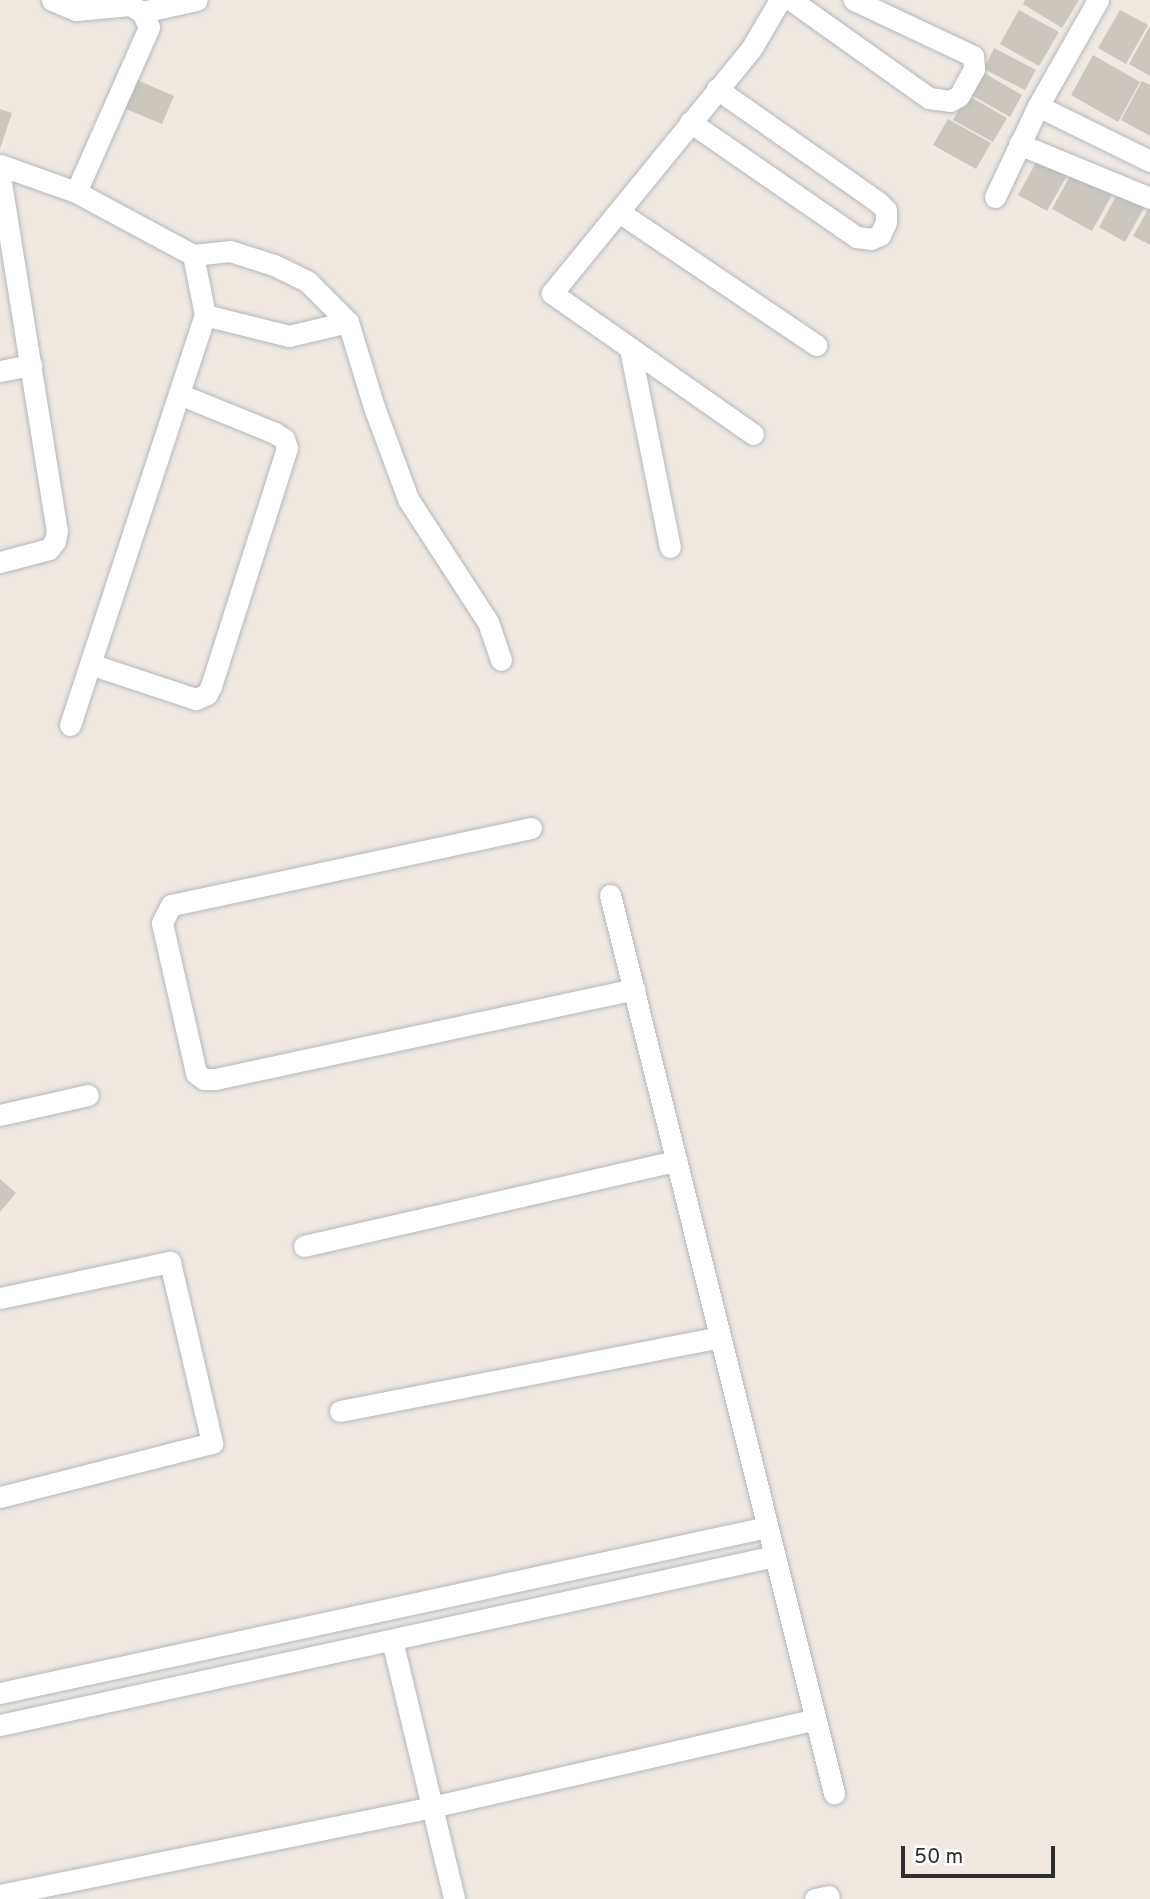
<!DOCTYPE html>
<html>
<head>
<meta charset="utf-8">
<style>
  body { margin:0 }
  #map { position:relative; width:1150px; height:1899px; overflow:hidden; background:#efe9e1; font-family:Overpass,sans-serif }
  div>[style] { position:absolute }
  .building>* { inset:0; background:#cbc7bf }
  .roads { filter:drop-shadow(0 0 2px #b4b7c1) drop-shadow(0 0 2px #b4b7c1) }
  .street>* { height:21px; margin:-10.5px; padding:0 10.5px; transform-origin:10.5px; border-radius:10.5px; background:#fff }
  span { translate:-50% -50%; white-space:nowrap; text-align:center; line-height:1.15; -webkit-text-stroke:6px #fff; paint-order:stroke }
  .scale { position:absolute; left:901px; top:1846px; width:154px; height:32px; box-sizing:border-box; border:4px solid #2e2e2e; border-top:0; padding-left:9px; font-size:21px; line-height:24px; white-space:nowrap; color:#2e2e2e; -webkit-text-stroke:5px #fff; paint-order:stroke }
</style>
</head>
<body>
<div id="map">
  <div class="building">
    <i style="clip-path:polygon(1025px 0,1079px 0,1062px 28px,1023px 4px)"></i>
    <i style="clip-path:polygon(1019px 10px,1059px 32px,1039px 66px,1000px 44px)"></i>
    <i style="clip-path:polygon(1120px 10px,1148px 25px,1126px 64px,1098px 48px)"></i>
    <i style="clip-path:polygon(1150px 26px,1150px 76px,1129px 64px)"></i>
    <i style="clip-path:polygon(994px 48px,1036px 70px,1025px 90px,984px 69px)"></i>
    <i style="clip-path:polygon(1093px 55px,1140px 82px,1118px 122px,1071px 95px)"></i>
    <i style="clip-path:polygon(979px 70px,1022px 95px,1010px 117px,966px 92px)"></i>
    <i style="clip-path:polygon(128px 76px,174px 96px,162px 124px,116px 105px)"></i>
    <i style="clip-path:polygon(1142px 81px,1150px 85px,1150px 136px,1121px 120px)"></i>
    <i style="clip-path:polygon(967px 95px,1007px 118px,993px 142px,953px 120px)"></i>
    <i style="clip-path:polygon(0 109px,12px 113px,0 149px)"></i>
    <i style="clip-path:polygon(948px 119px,991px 143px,976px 169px,933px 145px)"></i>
    <i style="clip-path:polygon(1040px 155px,1069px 172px,1047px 211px,1018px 195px)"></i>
    <i style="clip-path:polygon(1072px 172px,1112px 195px,1092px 231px,1052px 209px)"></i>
    <i style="clip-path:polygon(1119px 191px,1145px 206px,1125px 242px,1099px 227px)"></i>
    <i style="clip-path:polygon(1150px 206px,1150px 245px,1133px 236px)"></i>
    <i style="clip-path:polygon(0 1179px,16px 1193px,0 1212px)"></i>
  </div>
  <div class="roads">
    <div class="street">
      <i style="left:52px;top:0;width:26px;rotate:23deg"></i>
      <i style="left:791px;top:0;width:169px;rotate:35.4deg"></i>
      <i style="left:929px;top:98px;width:21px;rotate:8deg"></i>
      <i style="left:950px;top:101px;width:10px;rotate:-29deg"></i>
      <i style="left:959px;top:96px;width:31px;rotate:-61deg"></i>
      <i style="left:974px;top:69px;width:13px;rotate:-94deg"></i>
      <i style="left:973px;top:56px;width:132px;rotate:-154.8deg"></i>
      <i style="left:142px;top:12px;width:56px;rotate:-12.3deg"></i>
      <i style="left:1038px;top:106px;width:125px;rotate:26.2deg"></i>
      <i style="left:690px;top:122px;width:203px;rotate:34.6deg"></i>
      <i style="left:857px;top:237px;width:14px;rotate:8deg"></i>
      <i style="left:871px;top:239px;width:10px;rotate:-24deg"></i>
      <i style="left:880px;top:235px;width:14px;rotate:-65deg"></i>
      <i style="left:886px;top:222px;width:12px;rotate:-90deg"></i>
      <i style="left:886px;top:210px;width:11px;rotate:-135deg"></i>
      <i style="left:878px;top:202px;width:197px;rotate:-144.9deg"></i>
      <i style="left:1019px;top:144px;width:142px;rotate:22.4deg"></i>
      <i style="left:0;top:165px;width:81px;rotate:19.6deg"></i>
      <i style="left:76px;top:192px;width:133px;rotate:28.3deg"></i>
      <i style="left:193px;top:255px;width:37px;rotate:-6deg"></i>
      <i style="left:230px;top:251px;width:46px;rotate:17.7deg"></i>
      <i style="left:274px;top:265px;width:37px;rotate:26deg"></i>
      <i style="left:307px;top:281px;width:58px;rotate:45deg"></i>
      <i style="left:348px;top:322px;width:61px;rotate:166.7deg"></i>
      <i style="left:289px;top:336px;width:87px;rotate:-166deg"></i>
      <i style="left:205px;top:315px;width:61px;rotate:-101.3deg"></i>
      <i style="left:0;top:176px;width:359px;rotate:80.9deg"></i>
      <i style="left:57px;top:530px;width:11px;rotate:100deg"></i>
      <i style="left:55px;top:541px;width:10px;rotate:127deg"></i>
      <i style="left:49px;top:549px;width:51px;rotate:165.1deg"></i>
      <i style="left:76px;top:192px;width:180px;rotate:-66.1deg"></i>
      <i style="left:149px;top:27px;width:17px;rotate:-115deg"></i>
      <i style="left:142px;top:12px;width:14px;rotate:-150deg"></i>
      <i style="left:130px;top:5px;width:54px;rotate:174.7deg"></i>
      <i style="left:76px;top:10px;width:10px;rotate:-79deg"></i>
      <i style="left:995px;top:197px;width:101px;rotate:-64.7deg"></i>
      <i style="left:1038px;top:106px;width:122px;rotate:-60.5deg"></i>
      <i style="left:619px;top:212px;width:238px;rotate:34deg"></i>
      <i style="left:348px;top:322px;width:89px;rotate:73deg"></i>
      <i style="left:374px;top:407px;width:98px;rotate:69.7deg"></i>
      <i style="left:408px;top:499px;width:147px;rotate:57deg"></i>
      <i style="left:488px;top:622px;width:40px;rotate:71.1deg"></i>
      <i style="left:630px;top:349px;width:202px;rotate:78.6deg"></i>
      <i style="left:0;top:371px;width:32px;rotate:-11deg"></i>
      <i style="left:753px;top:434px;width:246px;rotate:-145deg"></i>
      <i style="left:552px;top:293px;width:315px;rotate:-50.8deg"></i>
      <i style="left:751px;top:49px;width:57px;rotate:-59.4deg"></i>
      <i style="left:90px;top:664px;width:112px;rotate:18.3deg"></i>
      <i style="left:196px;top:699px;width:12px;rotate:-24deg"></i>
      <i style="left:207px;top:694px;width:9px;rotate:-63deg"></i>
      <i style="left:211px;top:686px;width:250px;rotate:-72.3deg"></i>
      <i style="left:287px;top:448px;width:9px;rotate:-108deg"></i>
      <i style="left:284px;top:439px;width:11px;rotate:-146deg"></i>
      <i style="left:275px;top:433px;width:104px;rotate:-157.9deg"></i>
      <i style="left:70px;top:725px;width:432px;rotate:-71.8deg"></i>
      <i style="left:531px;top:828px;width:368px;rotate:167.9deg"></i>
      <i style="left:171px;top:905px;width:20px;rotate:117deg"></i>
      <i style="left:162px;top:923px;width:154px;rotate:77.2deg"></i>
      <i style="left:196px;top:1073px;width:10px;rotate:37deg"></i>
      <i style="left:204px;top:1079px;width:11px"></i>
      <i style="left:215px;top:1079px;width:429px;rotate:-12.1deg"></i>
      <i style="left:610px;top:895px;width:926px;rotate:75.99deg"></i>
      <i style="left:0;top:1115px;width:90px;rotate:-12.8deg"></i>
      <i style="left:304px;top:1246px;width:382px;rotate:-12.9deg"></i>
      <i style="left:0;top:1298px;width:174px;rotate:-12deg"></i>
      <i style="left:170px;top:1262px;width:186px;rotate:76.9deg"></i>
      <i style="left:212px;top:1443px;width:219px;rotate:165.7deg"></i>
      <i style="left:340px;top:1411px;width:387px;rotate:-11deg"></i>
      <i style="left:392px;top:1640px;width:266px;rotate:76.5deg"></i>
      <i style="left:0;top:1693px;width:785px;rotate:-12.21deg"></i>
      <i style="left:0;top:1725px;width:793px;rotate:-12.3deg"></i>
      <i style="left:0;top:1895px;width:441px;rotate:-11.5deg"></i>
      <i style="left:432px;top:1807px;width:393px;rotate:-12.9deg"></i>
      <i style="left:815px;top:1899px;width:14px;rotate:-12deg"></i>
    </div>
  </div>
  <div class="scale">50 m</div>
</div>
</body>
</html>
